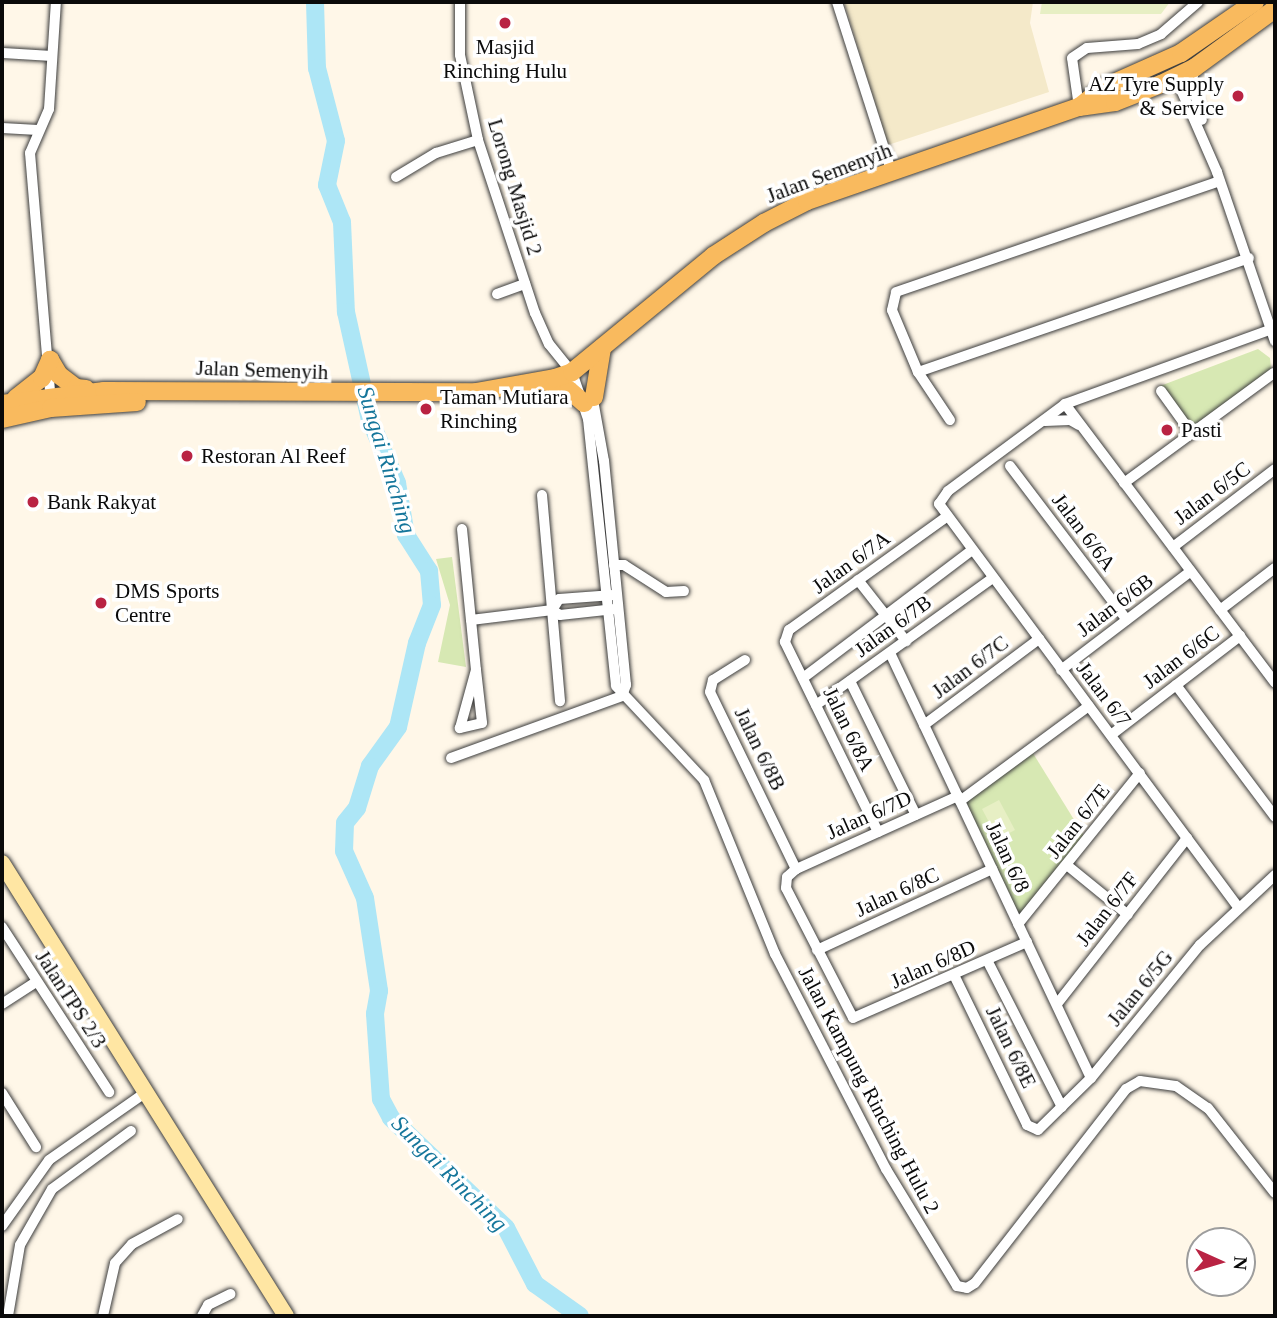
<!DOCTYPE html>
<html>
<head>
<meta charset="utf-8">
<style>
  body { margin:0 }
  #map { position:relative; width:1277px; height:1318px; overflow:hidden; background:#fff7e8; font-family:"Times New Roman",serif }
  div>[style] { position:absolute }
  .farmland>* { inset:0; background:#f4e9c9 }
  .green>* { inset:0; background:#d7e8b3 }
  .pitch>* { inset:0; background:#e7efc4 }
  .river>* { height:18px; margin:-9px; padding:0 9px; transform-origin:9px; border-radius:9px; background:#ade6f6 }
  .roads { filter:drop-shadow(0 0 2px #3d3d3d) drop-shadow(0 0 2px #3d3d3d) }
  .street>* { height:10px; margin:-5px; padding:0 5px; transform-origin:5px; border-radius:5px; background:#fff }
  .secondary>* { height:16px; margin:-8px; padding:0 8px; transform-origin:8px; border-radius:8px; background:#ffe6a3 }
  .primary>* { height:18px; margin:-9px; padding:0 9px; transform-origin:9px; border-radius:9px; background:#f9ba5e }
  .dots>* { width:19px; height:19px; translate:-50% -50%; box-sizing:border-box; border:4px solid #fff; border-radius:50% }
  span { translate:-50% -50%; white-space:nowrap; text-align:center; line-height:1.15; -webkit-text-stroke:7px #fff; paint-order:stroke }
  .poi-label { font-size:21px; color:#0a0a0a }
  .right { translate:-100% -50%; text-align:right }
  .left { translate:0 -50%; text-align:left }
  .street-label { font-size:21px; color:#0a0a0a }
  .water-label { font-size:23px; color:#15769b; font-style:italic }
  .frame { position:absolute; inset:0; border:4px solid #0a0a0a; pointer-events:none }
  .north { position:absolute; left:1186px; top:1227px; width:70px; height:70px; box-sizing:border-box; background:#fff; border:2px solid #9d9d9d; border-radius:50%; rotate:94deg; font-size:19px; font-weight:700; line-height:28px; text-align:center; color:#0a0a0a }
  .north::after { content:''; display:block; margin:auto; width:24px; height:32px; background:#b92343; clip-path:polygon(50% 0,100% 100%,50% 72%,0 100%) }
</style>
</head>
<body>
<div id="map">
  <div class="farmland">
    <i style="clip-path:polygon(844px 2px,1033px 2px,1030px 23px,1049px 92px,888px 145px)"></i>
  </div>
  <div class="green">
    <i style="clip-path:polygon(1258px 349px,1270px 358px,1271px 369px,1192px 429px,1160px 386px)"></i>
    <i style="clip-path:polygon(452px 557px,466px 667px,438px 662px,450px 605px,436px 559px)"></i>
    <i style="clip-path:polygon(1031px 750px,1086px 839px,1019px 921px,961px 802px)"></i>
  </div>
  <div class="pitch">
    <i style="clip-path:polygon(1042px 2px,1170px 2px,1161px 14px,1040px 14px)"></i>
    <i style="clip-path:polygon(999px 800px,1015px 830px,998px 839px,982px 809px)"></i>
  </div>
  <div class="river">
    <i style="left:315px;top:2px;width:66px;rotate:88.3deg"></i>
    <i style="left:317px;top:68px;width:75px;rotate:75.4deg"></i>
    <i style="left:336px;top:141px;width:45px;rotate:101.6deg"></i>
    <i style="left:327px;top:185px;width:40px;rotate:68deg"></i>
    <i style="left:342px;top:222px;width:90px;rotate:87.5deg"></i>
    <i style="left:346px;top:312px;width:111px;rotate:77.5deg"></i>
    <i style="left:370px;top:420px;width:69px;rotate:66.8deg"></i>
    <i style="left:397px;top:483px;width:53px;rotate:80.2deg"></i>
    <i style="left:406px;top:535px;width:43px;rotate:57.4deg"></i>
    <i style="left:429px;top:571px;width:34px;rotate:85deg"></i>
    <i style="left:432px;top:605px;width:41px;rotate:111.5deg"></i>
    <i style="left:417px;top:643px;width:86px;rotate:102.7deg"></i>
    <i style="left:398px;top:727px;width:48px;rotate:125.7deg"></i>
    <i style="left:370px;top:766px;width:44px;rotate:107.2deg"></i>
    <i style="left:357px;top:808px;width:19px;rotate:129deg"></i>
    <i style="left:345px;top:823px;width:28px;rotate:92deg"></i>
    <i style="left:344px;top:851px;width:51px;rotate:65.9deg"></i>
    <i style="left:365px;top:898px;width:94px;rotate:81.4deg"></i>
    <i style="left:379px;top:991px;width:23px;rotate:100deg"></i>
    <i style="left:375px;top:1014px;width:85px;rotate:86deg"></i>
    <i style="left:381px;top:1099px;width:21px;rotate:62deg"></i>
    <i style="left:391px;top:1118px;width:159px;rotate:43.7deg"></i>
    <i style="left:506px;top:1228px;width:63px;rotate:62.6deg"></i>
    <i style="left:535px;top:1284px;width:55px;rotate:35.4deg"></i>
  </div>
  <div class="roads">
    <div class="street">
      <i style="left:460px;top:2px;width:53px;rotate:90deg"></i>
      <i style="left:460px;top:55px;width:87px;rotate:78deg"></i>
      <i style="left:478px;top:140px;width:182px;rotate:71.8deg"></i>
      <i style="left:535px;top:313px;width:34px;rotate:66deg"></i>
      <i style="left:549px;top:344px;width:40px;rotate:51deg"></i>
      <i style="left:837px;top:2px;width:180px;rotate:72.2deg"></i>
      <i style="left:3px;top:53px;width:49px;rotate:3.5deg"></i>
      <i style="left:1194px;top:68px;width:15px;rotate:98deg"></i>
      <i style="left:1192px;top:83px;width:38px;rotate:75deg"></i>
      <i style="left:1176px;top:78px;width:103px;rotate:66.4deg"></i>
      <i style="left:1217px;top:172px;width:179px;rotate:71.1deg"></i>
      <i style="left:1079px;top:107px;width:49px;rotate:-98.1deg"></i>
      <i style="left:1072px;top:58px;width:18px;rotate:-34deg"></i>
      <i style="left:1087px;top:48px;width:51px;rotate:-4.5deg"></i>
      <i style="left:1138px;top:44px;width:25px;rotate:-23deg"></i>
      <i style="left:1161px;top:34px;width:49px;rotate:-40.9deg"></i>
      <i style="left:2px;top:128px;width:36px;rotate:3deg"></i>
      <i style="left:396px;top:177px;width:47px;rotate:-31deg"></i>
      <i style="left:436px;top:153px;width:44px;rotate:-17.2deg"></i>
      <i style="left:497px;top:294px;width:30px;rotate:-20deg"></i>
      <i style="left:572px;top:372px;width:50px;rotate:71.2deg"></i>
      <i style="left:588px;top:419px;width:268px;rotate:84deg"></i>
      <i style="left:616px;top:686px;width:129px;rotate:46.9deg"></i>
      <i style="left:704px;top:780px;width:188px;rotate:67.8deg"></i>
      <i style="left:775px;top:954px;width:242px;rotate:62.7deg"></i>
      <i style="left:886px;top:1169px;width:137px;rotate:58.7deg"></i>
      <i style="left:957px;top:1286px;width:10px;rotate:11deg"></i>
      <i style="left:967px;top:1288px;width:9px;rotate:-32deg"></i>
      <i style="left:975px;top:1283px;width:246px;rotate:-52.1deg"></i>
      <i style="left:1126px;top:1089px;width:16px;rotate:-30deg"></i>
      <i style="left:1140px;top:1081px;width:36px;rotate:8deg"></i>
      <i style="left:1176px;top:1086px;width:39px;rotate:35deg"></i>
      <i style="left:1208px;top:1108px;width:108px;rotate:51.8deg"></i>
      <i style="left:918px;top:372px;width:350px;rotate:-19deg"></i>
      <i style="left:1161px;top:391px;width:53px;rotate:54.2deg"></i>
      <i style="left:51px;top:403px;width:251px;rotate:-94.8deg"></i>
      <i style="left:30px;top:153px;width:48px;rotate:-66.6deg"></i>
      <i style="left:49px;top:109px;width:107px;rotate:-86.3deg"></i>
      <i style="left:1065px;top:404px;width:349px;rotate:53deg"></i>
      <i style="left:950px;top:420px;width:58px;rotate:-123.7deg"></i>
      <i style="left:918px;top:372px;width:67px;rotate:-112.8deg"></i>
      <i style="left:892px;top:310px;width:18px;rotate:-77deg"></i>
      <i style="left:896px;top:292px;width:342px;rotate:-18.9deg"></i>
      <i style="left:1045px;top:421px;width:25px;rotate:-2deg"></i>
      <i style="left:1070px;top:420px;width:10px;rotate:29deg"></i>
      <i style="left:1010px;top:466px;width:193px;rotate:52.8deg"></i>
      <i style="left:1124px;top:483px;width:186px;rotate:-36.3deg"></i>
      <i style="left:542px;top:495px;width:207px;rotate:85deg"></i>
      <i style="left:462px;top:529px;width:91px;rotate:84.4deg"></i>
      <i style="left:471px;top:620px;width:50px;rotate:84.3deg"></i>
      <i style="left:476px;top:670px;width:53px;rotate:83.5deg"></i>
      <i style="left:482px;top:723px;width:23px;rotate:167deg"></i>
      <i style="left:460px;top:728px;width:60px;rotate:-74.6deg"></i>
      <i style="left:1173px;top:547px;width:128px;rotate:-37.4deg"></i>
      <i style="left:614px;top:565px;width:10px"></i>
      <i style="left:624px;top:565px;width:50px;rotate:32.7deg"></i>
      <i style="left:666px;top:592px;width:18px;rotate:-3deg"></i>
      <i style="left:858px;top:580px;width:78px;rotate:51.8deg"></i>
      <i style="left:613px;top:595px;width:54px;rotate:175.8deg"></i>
      <i style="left:559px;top:599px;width:13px;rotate:122deg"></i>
      <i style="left:552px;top:610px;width:9px;rotate:32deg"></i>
      <i style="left:560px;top:615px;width:55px;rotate:-6.2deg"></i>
      <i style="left:1220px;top:610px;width:69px;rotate:-37.4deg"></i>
      <i style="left:471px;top:620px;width:82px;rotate:-7deg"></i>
      <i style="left:890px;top:653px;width:470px;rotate:64.7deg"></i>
      <i style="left:745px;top:660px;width:38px;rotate:148deg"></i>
      <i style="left:713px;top:680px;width:12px;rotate:104deg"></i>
      <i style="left:710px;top:692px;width:197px;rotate:64.1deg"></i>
      <i style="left:1061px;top:670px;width:163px;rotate:-37.3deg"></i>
      <i style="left:803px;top:678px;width:212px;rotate:-37.1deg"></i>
      <i style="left:850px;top:681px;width:149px;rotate:63.8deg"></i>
      <i style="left:1176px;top:685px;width:165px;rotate:53.1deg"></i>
      <i style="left:816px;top:705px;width:218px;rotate:-35.7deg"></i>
      <i style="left:924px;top:725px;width:144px;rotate:-36.8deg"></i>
      <i style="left:1111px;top:735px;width:163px;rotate:-37.5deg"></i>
      <i style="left:451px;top:758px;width:182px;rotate:-19.9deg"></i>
      <i style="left:622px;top:696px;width:12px;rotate:-70deg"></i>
      <i style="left:626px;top:685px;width:225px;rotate:-95.6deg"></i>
      <i style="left:604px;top:461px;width:68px;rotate:-100.2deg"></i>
      <i style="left:958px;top:796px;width:178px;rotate:155.7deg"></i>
      <i style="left:796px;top:869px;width:12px;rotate:138deg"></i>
      <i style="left:787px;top:877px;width:11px;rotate:95deg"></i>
      <i style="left:786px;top:888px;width:146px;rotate:62.7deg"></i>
      <i style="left:853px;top:1018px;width:190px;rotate:-23.6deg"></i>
      <i style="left:960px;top:801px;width:160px;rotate:-36.4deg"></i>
      <i style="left:878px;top:832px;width:212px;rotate:-116.1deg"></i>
      <i style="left:785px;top:642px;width:13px;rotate:-72deg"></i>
      <i style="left:789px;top:630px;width:193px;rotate:-35.7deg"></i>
      <i style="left:1068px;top:866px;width:77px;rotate:39.2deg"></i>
      <i style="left:1238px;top:907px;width:502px;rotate:-126.57deg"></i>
      <i style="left:939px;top:504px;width:16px;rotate:-55deg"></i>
      <i style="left:948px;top:491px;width:146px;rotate:-36.6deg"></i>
      <i style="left:1065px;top:404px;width:223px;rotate:-19.9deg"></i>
      <i style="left:1018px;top:924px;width:194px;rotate:-51.1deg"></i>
      <i style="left:2px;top:927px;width:197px;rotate:57deg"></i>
      <i style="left:817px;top:950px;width:193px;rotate:-24.8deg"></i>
      <i style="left:987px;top:960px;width:165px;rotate:63deg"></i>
      <i style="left:954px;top:975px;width:167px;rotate:64deg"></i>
      <i style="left:1027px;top:1125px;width:12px;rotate:24deg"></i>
      <i style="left:1038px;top:1130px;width:74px;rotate:-44.5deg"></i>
      <i style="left:1091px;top:1078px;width:172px;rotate:-50.7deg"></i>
      <i style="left:1200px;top:945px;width:103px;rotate:-43deg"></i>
      <i style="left:2px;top:1004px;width:40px;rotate:-32.9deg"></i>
      <i style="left:1057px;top:1004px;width:211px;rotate:-51.9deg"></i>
      <i style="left:2px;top:1093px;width:64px;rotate:57.8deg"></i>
      <i style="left:2px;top:1226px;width:81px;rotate:-54.5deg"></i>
      <i style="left:49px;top:1160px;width:118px;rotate:-35deg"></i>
      <i style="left:8px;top:1316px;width:72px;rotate:-80.4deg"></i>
      <i style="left:20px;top:1245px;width:64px;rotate:-60.3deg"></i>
      <i style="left:52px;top:1189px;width:98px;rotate:-36.3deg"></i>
      <i style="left:103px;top:1316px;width:54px;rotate:-77.2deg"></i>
      <i style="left:115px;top:1263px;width:25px;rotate:-48deg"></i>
      <i style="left:132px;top:1244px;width:52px;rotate:-28.5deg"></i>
      <i style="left:202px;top:1316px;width:13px;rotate:-61deg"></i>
      <i style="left:208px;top:1305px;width:25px;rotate:-26deg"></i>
    </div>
    <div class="secondary">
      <i style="left:2px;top:863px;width:535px;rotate:57.92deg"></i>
    </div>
    <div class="primary">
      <i style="left:1079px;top:107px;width:33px;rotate:-38deg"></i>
      <i style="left:1105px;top:87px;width:83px;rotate:-24.1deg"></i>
      <i style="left:1181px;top:53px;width:90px;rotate:-34.6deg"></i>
      <i style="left:50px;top:360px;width:17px;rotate:59deg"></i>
      <i style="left:59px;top:375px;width:21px;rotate:37deg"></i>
      <i style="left:76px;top:388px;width:10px;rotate:6deg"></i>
      <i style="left:545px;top:381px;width:26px;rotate:21deg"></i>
      <i style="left:569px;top:390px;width:20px;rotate:41deg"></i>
      <i style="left:594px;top:397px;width:50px;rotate:-80.7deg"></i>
      <i style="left:16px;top:398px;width:33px;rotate:-38deg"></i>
      <i style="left:42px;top:378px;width:20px;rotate:-66deg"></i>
      <i style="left:2px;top:404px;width:103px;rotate:-7.3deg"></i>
      <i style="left:104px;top:391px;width:372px;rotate:0.2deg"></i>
      <i style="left:476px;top:392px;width:80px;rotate:-10deg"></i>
      <i style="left:555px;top:378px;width:18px;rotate:-19deg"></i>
      <i style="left:572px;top:372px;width:183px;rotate:-39.4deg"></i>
      <i style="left:713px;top:256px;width:61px;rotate:-32.9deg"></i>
      <i style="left:764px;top:223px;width:48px;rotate:-27.1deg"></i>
      <i style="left:807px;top:201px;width:288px;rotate:-19.1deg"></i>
      <i style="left:1079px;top:107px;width:36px;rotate:-8deg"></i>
      <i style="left:1115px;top:102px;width:49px;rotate:-21.4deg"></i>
      <i style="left:1161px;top:84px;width:37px;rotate:-26deg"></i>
      <i style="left:1194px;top:68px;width:100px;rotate:-36.1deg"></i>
      <i style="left:2px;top:419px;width:50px;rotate:-12.7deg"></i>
      <i style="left:51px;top:408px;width:86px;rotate:-4deg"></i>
    </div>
  </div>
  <div class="dots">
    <i style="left:505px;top:23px;background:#b92343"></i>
    <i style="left:1238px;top:96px;background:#b92343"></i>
    <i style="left:426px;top:409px;background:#b92343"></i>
    <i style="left:1167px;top:430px;background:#b92343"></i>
    <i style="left:187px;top:456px;background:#b92343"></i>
    <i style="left:33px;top:502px;background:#b92343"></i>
    <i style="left:101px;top:603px;background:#b92343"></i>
  </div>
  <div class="poi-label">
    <span style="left:505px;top:59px">Masjid<br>Rinching Hulu</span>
    <span class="right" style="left:1224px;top:96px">AZ Tyre Supply<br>&amp; Service</span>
    <span class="left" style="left:440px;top:409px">Taman Mutiara<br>Rinching</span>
    <span class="left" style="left:1181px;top:430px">Pasti</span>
    <span class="left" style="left:201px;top:456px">Restoran Al Reef</span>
    <span class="left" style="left:47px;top:502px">Bank Rakyat</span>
    <span class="left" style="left:115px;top:603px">DMS Sports<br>Centre</span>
  </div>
  <div class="street-label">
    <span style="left:829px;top:173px;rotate:-21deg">Jalan Semenyih</span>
    <span style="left:515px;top:187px;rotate:73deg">Lorong Masjid 2</span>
    <span style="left:262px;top:370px;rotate:2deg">Jalan Semenyih</span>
    <span style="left:1212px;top:493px;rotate:-37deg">Jalan 6/5C</span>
    <span style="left:1084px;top:532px;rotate:53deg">Jalan 6/6A</span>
    <span style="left:851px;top:562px;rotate:-36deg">Jalan 6/7A</span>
    <span style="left:1115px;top:605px;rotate:-37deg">Jalan 6/6B</span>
    <span style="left:893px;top:626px;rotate:-36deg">Jalan 6/7B</span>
    <span style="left:1181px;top:657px;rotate:-37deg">Jalan 6/6C</span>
    <span style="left:970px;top:667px;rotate:-37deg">Jalan 6/7C</span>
    <span style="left:1104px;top:694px;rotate:53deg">Jalan 6/7</span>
    <span style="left:849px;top:729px;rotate:64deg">Jalan 6/8A</span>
    <span style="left:760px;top:749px;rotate:64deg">Jalan 6/8B</span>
    <span style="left:869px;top:815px;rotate:-24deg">Jalan 6/7D</span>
    <span style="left:1078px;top:821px;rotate:-52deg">Jalan 6/7E</span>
    <span style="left:1008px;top:857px;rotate:65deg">Jalan 6/8</span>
    <span style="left:897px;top:892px;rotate:-25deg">Jalan 6/8C</span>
    <span style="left:1107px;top:909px;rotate:-52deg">Jalan 6/7F</span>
    <span style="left:933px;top:964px;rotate:-24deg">Jalan 6/8D</span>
    <span style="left:1140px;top:988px;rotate:-51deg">Jalan 6/5G</span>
    <span style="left:71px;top:999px;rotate:57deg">JalanTPS 2/3</span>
    <span style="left:1011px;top:1047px;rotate:64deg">Jalan 6/8E</span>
    <span style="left:869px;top:1090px;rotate:62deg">Jalan Kampung Rinching Hulu 2</span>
  </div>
  <div class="water-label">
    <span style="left:386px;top:460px;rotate:73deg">Sungai Rinching</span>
    <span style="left:449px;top:1174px;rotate:45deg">Sungai Rinching</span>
  </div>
  <div class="frame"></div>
  <div class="north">N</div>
</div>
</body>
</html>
